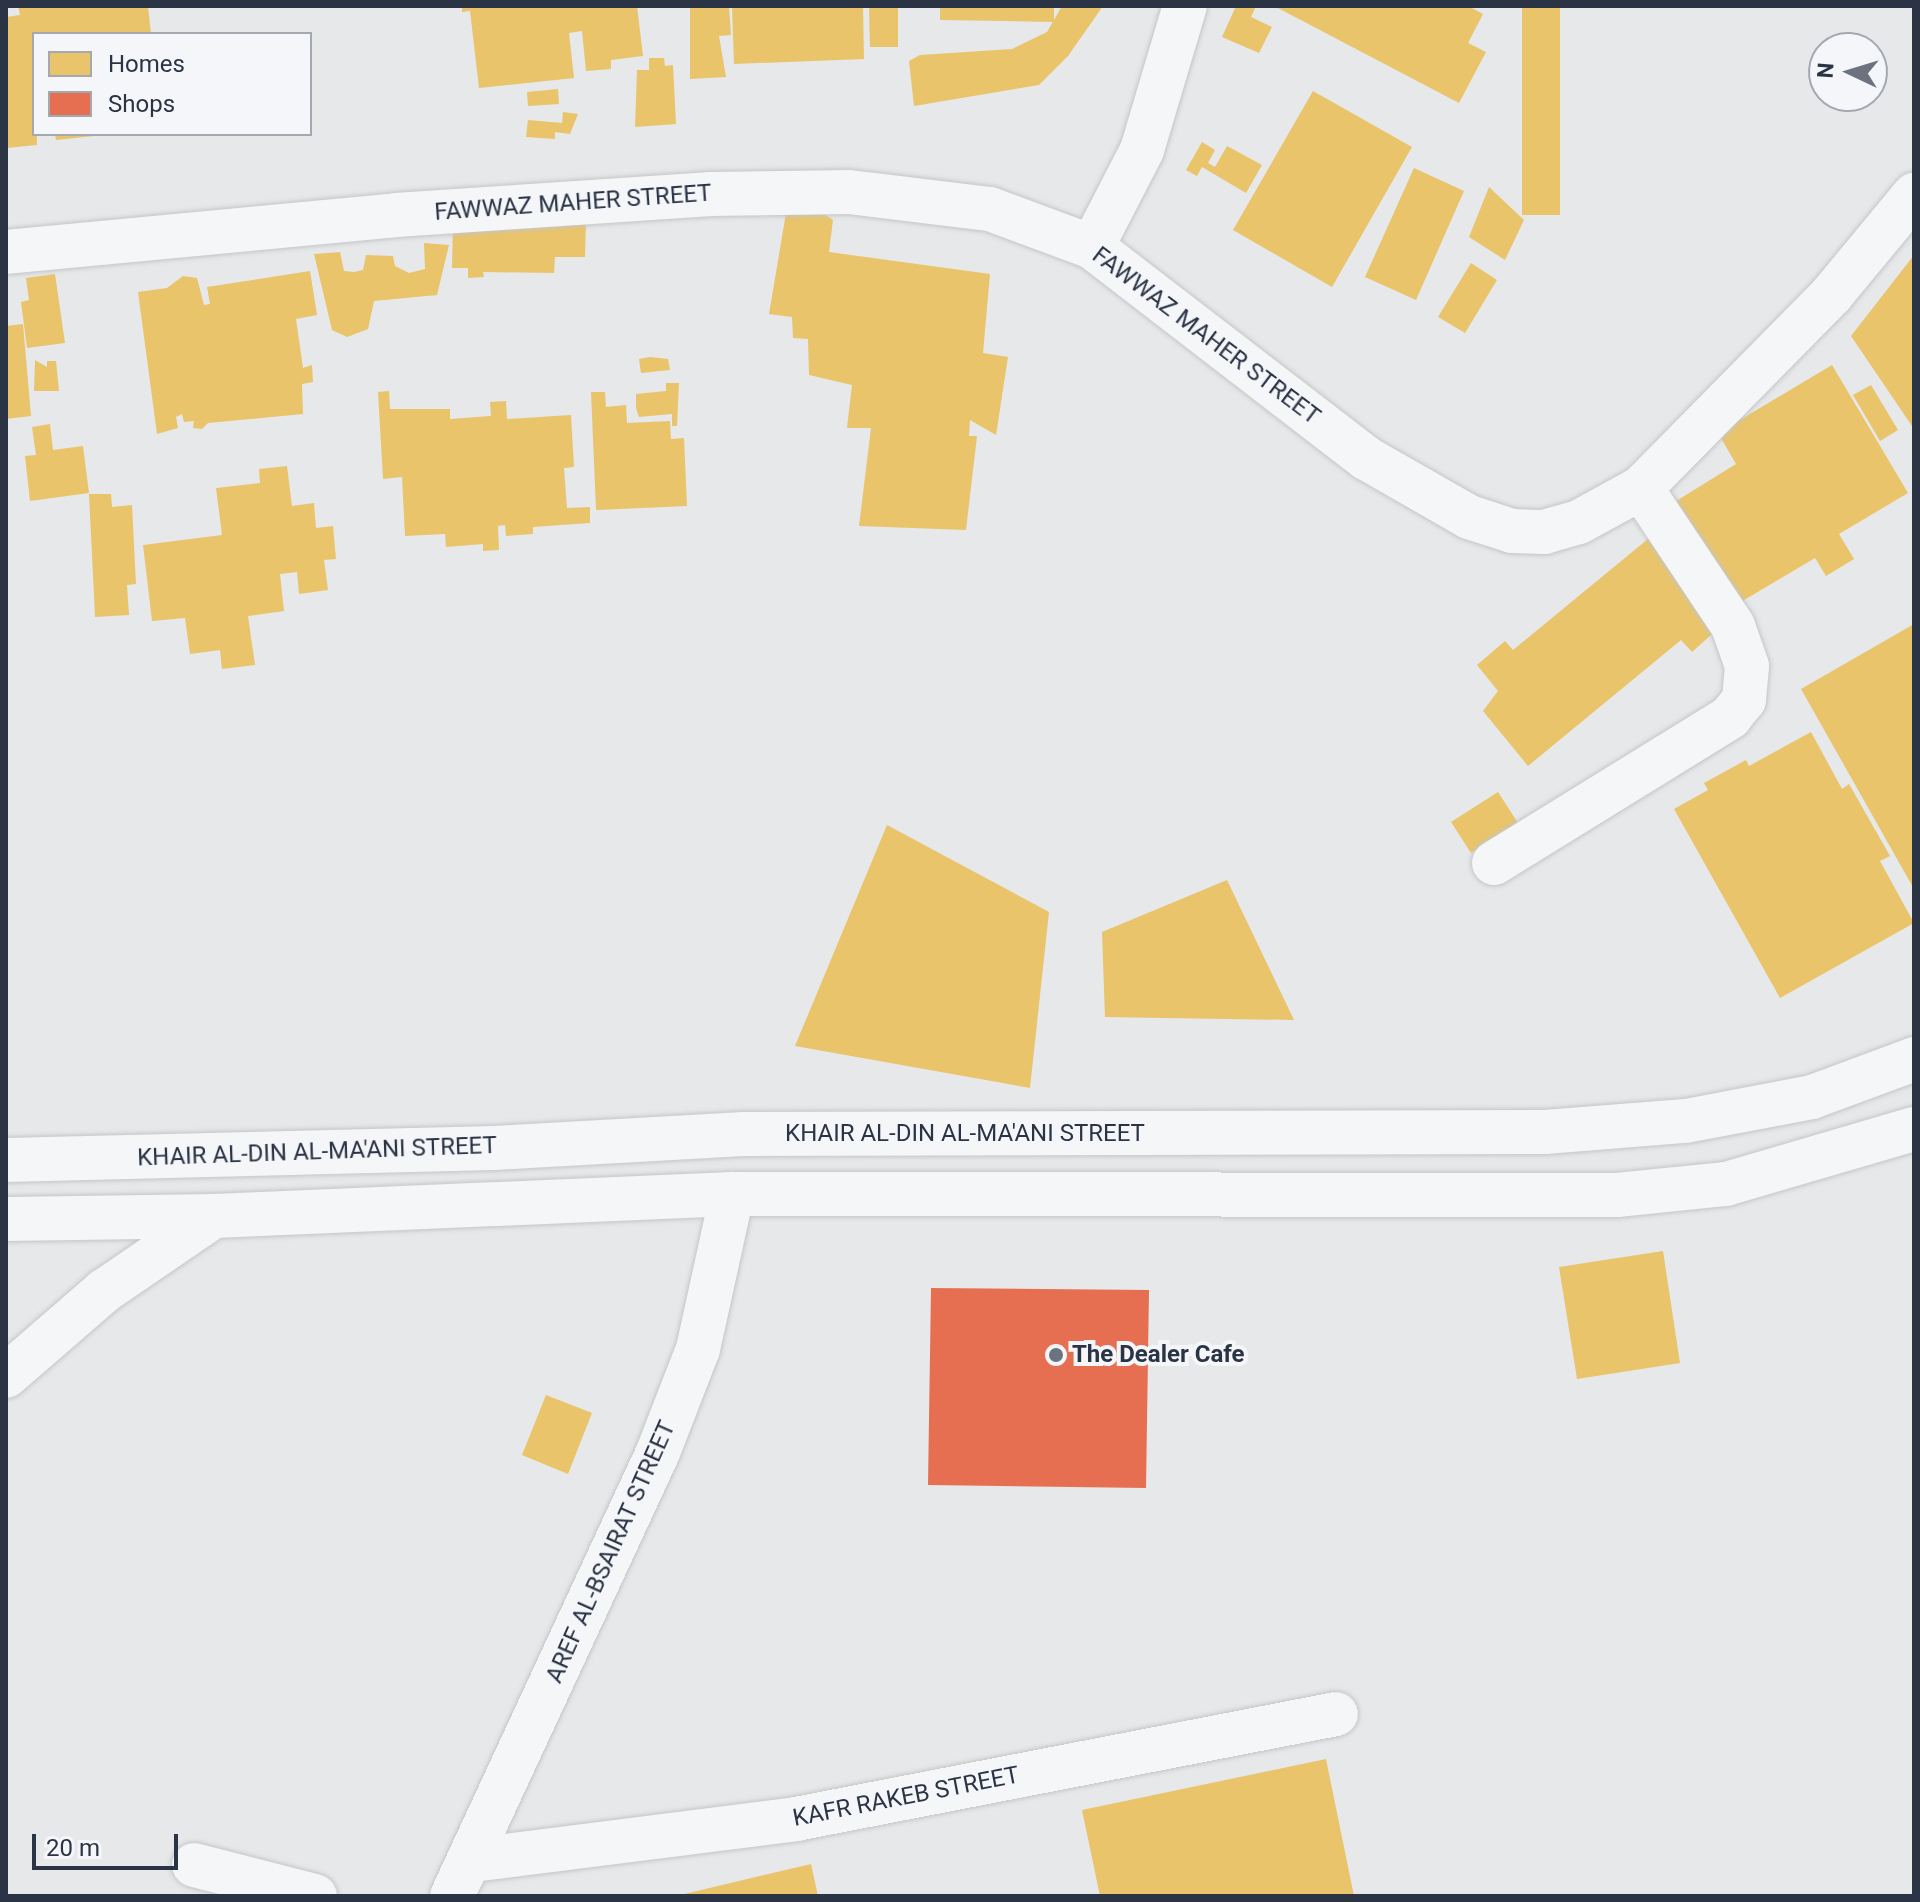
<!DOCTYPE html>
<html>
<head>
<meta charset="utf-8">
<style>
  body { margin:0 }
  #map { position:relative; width:1920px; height:1902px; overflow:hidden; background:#e6e8ea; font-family:Roboto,sans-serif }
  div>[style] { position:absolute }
  .homes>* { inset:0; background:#e9c46a }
  .shops>* { inset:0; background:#e76f51 }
  .roads { filter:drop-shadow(0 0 2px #c4c6c8) drop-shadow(0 0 2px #c4c6c8) }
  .minor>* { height:44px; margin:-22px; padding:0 22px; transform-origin:22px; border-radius:22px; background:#f5f6f7 }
  .dots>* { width:22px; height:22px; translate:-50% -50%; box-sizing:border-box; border:4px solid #f4f6f9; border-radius:50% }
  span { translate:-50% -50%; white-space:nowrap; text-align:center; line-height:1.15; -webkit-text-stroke:8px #f4f6f9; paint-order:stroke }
  .street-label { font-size:24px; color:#2b3445 }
  .poi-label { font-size:24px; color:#2b3445; font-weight:700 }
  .left { translate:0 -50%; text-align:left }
  .frame { position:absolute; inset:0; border:8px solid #2b3445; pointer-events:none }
  .legend { position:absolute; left:32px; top:32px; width:280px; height:104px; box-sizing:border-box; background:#f4f6f9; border:2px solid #a4a8b1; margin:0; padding:10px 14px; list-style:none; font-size:24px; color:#2b3445 }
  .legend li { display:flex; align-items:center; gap:16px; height:40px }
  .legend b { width:40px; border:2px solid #a4a8b1 }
  .north { position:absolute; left:1808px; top:32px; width:80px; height:80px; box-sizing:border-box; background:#f4f6f9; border:2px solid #a4a8b1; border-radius:50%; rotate:274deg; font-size:22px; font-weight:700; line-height:32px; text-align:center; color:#2b3445 }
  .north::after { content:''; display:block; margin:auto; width:28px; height:36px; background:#6c737f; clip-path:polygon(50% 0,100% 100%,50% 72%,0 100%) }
  .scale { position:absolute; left:32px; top:1834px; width:146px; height:36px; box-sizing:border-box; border:4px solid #2b3445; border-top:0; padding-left:10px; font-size:24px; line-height:28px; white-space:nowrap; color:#2b3445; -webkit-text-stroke:6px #f4f6f9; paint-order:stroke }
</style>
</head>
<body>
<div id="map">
  <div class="homes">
    <i style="clip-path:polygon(18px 6px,148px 6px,151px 34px,34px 34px,37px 145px,6px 148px,6px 17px,20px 15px)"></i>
    <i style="clip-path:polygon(462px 6px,637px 6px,643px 56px,611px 60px,611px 69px,586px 71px,582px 31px,569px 33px,574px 78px,479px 88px,470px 11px,462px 12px)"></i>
    <i style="clip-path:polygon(690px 6px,729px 6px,731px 35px,719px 36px,726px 77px,690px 79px)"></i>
    <i style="clip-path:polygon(732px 6px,863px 6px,864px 59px,734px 64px)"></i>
    <i style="clip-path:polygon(869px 6px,898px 6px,898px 47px,870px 47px)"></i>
    <i style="clip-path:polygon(940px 6px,1054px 6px,1054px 22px,940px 20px)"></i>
    <i style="clip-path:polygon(1062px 6px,1103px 6px,1068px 56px,1039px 85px,914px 106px,909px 61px,920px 55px,1012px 49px,1047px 32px)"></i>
    <i style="clip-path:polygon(1236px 6px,1256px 6px,1251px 17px,1272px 27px,1259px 53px,1222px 37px)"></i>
    <i style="clip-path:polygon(1274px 6px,1468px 6px,1483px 14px,1468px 43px,1486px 52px,1459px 103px)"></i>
    <i style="clip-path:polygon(1522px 6px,1560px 6px,1560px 215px,1522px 215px)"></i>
    <i style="clip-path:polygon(649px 58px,664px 58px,665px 66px,673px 65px,676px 124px,635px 127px,637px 70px,649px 70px)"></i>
    <i style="clip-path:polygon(558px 89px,559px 104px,528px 106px,527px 92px)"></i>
    <i style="clip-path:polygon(1313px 91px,1412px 147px,1332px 287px,1233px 230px)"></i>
    <i style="clip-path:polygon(563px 112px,578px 114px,570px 134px,555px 132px,555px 139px,526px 137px,528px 120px,562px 123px)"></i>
    <i style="clip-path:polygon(55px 134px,94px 134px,94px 136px,56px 140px)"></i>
    <i style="clip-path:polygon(1202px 142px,1215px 150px,1208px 163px,1215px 167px,1227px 146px,1262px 165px,1246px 193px,1202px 167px,1197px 176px,1186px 170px)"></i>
    <i style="clip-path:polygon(1414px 168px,1464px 191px,1416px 300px,1365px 277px)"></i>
    <i style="clip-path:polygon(1489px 187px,1524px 220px,1505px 260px,1469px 237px)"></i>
    <i style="clip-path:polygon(810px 205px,833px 220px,829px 252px,990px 274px,983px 353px,1008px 357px,996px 435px,970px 420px,969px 436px,977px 436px,966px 530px,859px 526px,871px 428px,847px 428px,852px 385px,809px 375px,808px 339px,793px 338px,792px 317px,769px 314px,786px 213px)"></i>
    <i style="clip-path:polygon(453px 219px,586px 220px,585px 257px,555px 257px,554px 273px,483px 272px,484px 277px,468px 278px,468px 268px,452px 268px)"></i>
    <i style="clip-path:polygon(424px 243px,449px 245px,437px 295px,374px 301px,368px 329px,347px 337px,332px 330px,314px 254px,340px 252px,344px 271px,354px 272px,363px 270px,366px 255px,393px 256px,395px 266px,409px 273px,425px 269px)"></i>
    <i style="clip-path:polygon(1914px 255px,1914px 429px,1851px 336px)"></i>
    <i style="clip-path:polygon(1471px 263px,1497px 280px,1465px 333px,1438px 317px)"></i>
    <i style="clip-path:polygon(310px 271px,317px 315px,296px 319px,303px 368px,312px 365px,313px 382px,302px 384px,303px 414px,208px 423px,202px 429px,193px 428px,194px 421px,184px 422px,182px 414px,176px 417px,178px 428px,157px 434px,138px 292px,167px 288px,183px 276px,197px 278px,204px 305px,210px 304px,207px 287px)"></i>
    <i style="clip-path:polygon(55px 274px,65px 343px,27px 348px,21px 302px,29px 300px,26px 278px)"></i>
    <i style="clip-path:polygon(23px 324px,31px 416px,6px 419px,6px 326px)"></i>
    <i style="clip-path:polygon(650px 357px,668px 359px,670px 370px,641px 373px,639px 359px)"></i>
    <i style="clip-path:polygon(35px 360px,47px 367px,47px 361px,56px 361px,59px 391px,34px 391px)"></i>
    <i style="clip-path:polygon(1832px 365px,1908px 493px,1839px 534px,1854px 559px,1826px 576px,1815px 558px,1734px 606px,1673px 503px,1736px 464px,1718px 433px)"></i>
    <i style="clip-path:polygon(666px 383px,679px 383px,677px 426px,672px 426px,672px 414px,639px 417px,636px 408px,636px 394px,666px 391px)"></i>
    <i style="clip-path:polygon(1871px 385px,1898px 430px,1880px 441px,1853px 395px)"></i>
    <i style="clip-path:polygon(389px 391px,390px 409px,450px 409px,450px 419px,491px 416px,490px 402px,506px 401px,507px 419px,571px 415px,574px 467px,564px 468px,567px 508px,590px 507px,590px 523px,533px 527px,533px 534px,506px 536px,505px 525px,498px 526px,499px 550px,483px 551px,483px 544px,446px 547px,445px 534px,405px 536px,402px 477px,383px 479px,378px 392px)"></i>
    <i style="clip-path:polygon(591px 392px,605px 392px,606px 407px,626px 405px,627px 423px,670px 421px,671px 439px,684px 438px,687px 506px,596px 510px)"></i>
    <i style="clip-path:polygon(50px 424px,53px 450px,83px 446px,89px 493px,30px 501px,25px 456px,36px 455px,32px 427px)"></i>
    <i style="clip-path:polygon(287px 466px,292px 506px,314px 503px,316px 528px,333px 526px,336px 559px,324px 560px,328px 590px,299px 594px,297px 572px,280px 574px,284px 611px,248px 616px,255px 665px,222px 669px,220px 650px,190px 654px,185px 618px,152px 621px,143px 545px,222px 535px,216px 488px,260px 483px,259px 469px)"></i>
    <i style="clip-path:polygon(89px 494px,111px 494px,112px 507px,132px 505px,136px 584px,127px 585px,129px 615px,95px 617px)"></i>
    <i style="clip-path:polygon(1654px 534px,1721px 626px,1692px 652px,1681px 640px,1528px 766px,1483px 711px,1498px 691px,1477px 665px,1505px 641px,1513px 650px)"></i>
    <i style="clip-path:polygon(1914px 624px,1914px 889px,1801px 689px)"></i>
    <i style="clip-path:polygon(1811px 732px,1842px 789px,1849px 784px,1890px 856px,1880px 861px,1914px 923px,1780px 998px,1674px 809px,1708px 790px,1704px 783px,1746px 760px,1749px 766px)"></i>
    <i style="clip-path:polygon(1498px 792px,1518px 823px,1471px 853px,1451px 822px)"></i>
    <i style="clip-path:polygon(887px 825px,1049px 912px,1030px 1088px,795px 1046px)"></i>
    <i style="clip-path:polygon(1227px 880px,1294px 1020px,1105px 1017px,1102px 932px)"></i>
    <i style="clip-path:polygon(1663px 1251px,1680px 1363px,1577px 1379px,1559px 1267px)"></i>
    <i style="clip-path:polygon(546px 1395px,592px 1413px,568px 1474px,522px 1455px)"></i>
    <i style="clip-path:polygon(1326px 1759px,1354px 1896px,1100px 1896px,1082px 1810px)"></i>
    <i style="clip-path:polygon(811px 1864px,818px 1896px,680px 1896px,680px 1895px)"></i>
  </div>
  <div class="shops">
    <i style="clip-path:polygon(931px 1288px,1149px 1290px,1146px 1488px,928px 1485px)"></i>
  </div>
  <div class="roads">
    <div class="minor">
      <i style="left:1092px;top:247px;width:109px;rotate:-62.7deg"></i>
      <i style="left:1142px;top:150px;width:150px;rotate:-73.4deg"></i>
      <i style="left:6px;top:252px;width:392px;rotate:-5.4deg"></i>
      <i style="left:396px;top:215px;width:316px;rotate:-3.8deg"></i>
      <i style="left:711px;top:194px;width:138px;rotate:-0.8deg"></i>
      <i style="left:849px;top:192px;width:142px;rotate:6.9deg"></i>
      <i style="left:990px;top:209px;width:109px;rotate:20.4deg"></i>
      <i style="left:1092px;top:247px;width:346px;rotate:37.6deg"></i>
      <i style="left:1366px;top:458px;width:119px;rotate:29.8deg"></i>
      <i style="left:1469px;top:517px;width:45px;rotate:18deg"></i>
      <i style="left:1512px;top:531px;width:32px;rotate:2deg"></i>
      <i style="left:1544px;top:532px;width:36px;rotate:-16deg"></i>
      <i style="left:1579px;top:522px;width:71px;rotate:-28.7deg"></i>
      <i style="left:1641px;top:488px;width:272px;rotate:-45.4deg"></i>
      <i style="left:1832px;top:294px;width:129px;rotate:-50.4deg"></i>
      <i style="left:1494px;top:863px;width:278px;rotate:-31.7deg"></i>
      <i style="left:1730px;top:717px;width:22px;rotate:-51deg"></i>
      <i style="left:1744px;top:700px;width:34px;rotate:-85deg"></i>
      <i style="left:1747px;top:666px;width:42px;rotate:-109.3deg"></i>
      <i style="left:1733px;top:626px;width:166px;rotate:-123.7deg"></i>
      <i style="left:6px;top:1160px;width:488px;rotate:-1.4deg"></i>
      <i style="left:494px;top:1148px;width:250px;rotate:-3.2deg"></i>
      <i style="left:744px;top:1134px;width:801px;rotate:-0.14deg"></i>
      <i style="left:1545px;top:1132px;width:141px;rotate:-4.5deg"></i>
      <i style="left:1686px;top:1121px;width:128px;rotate:-10.8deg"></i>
      <i style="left:1812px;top:1097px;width:109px;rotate:-20.4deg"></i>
      <i style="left:6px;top:1219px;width:208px;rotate:-0.8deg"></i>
      <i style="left:214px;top:1216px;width:518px;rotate:-2.43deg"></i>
      <i style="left:732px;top:1194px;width:885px;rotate:0.06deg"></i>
      <i style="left:1617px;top:1195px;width:110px;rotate:-5.8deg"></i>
      <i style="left:1726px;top:1184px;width:196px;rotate:-16.3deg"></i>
      <i style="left:6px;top:1376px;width:130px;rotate:-40.9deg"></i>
      <i style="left:104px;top:1291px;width:133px;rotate:-34.3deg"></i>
      <i style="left:473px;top:1860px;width:326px;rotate:-7.2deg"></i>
      <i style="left:796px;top:1819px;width:550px;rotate:-11deg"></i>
      <i style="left:194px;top:1865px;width:125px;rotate:14.4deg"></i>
      <i style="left:452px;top:1896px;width:489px;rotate:-65.1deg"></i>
      <i style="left:658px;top:1452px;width:110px;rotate:-68.8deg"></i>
      <i style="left:698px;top:1349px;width:159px;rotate:-77.6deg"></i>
    </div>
  </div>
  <div class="dots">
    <i style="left:1056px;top:1355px;background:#6c737f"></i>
  </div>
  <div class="street-label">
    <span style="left:573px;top:203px;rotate:-4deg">FAWWAZ MAHER STREET</span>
    <span style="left:1206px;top:336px;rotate:37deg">FAWWAZ MAHER STREET</span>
    <span style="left:965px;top:1134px">KHAIR AL-DIN AL-MA'ANI STREET</span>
    <span style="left:317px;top:1152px;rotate:-2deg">KHAIR AL-DIN AL-MA'ANI STREET</span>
    <span style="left:611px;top:1552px;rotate:-66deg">AREF AL-BSAIRAT STREET</span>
    <span style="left:906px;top:1797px;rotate:-11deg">KAFR RAKEB STREET</span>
  </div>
  <div class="poi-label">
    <span class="left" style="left:1072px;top:1355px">The Dealer Cafe</span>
  </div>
  <div class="frame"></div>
  <ul class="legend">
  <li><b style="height:22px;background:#e9c46a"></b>Homes</li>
  <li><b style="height:22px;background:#e76f51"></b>Shops</li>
  </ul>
  <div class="north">N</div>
  <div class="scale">20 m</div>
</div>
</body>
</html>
